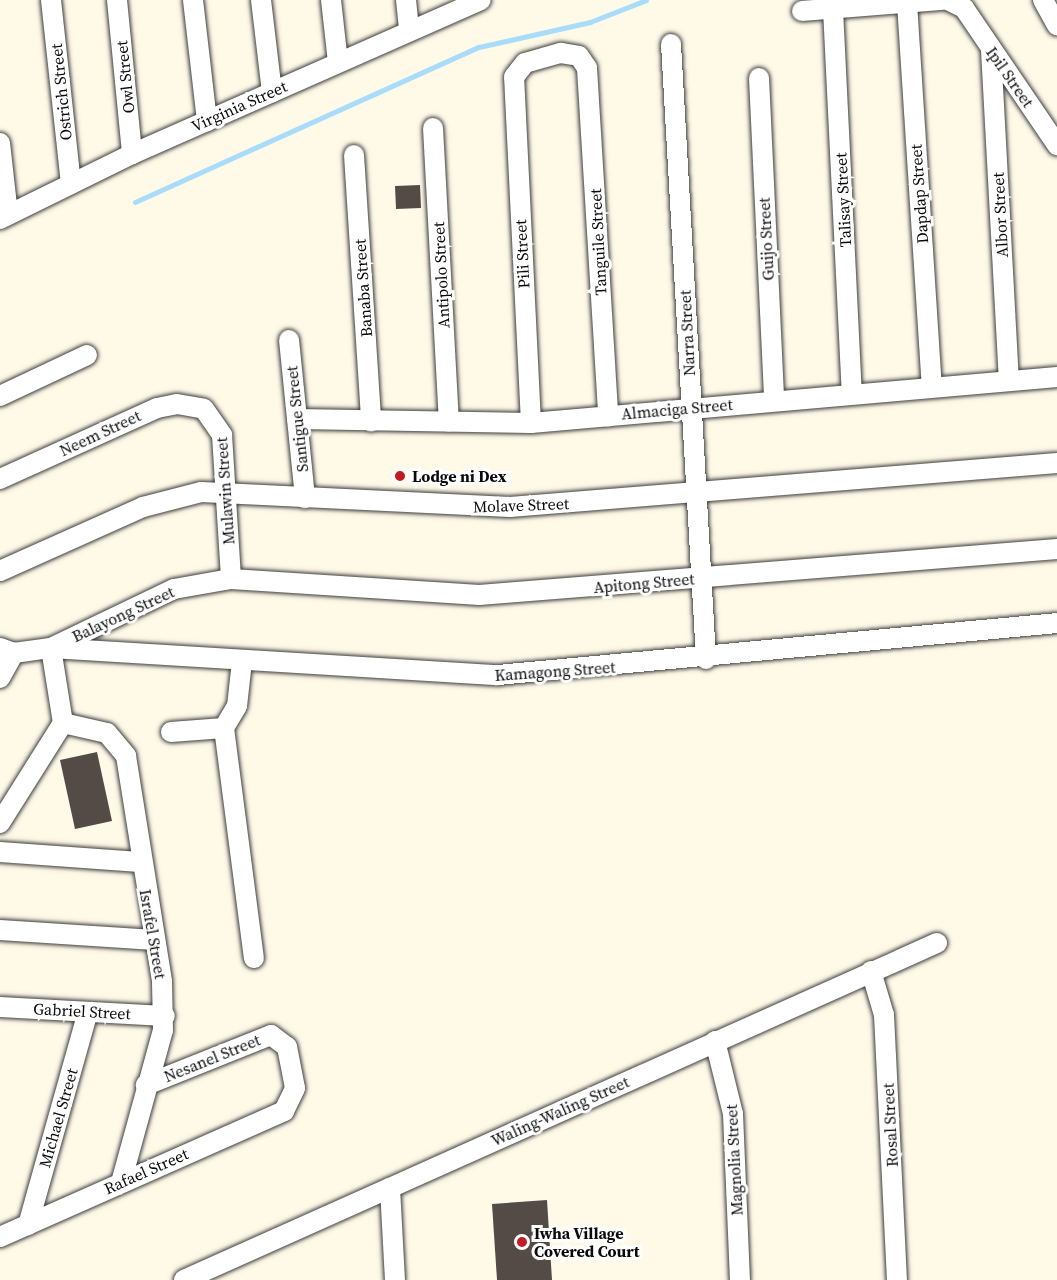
<!DOCTYPE html>
<html>
<head>
<meta charset="utf-8">
<style>
  body { margin:0 }
  #map { position:relative; width:1057px; height:1280px; overflow:hidden; background:#fffae8; font-family:"Source Serif 4",serif }
  div>[style] { position:absolute }
  .stream>* { height:5px; margin:-2.5px; padding:0 2.5px; transform-origin:2.5px; border-radius:2.5px; background:#a9dbfa }
  .building>* { inset:0; background:#544b46 }
  .roads { filter:drop-shadow(0 0 2px #3d3d3d) drop-shadow(0 0 2px #3d3d3d) }
  .street>* { height:20px; margin:-10px; padding:0 10px; transform-origin:10px; border-radius:10px; background:#fff }
  .dots>* { width:16px; height:16px; translate:-50% -50%; box-sizing:border-box; border:3px solid #fff; border-radius:50% }
  span { translate:-50% -50%; white-space:nowrap; text-align:center; line-height:1.15; -webkit-text-stroke:6px #fff; paint-order:stroke }
  .street-label { font-size:16px; color:#0a0a0a }
  .poi-label { font-size:16px; color:#0a0a0a; font-weight:700 }
  .left { translate:0 -50%; text-align:left }
</style>
</head>
<body>
<div id="map">
  <div class="stream">
    <i style="left:135px;top:202px;width:377px;rotate:-24.3deg"></i>
    <i style="left:479px;top:47px;width:114px;rotate:-12.7deg"></i>
    <i style="left:590px;top:22px;width:60px;rotate:-21.4deg"></i>
  </div>
  <div class="building">
    <i style="clip-path:polygon(420px 185px,421px 208px,396px 209px,395px 186px)"></i>
    <i style="clip-path:polygon(97px 752px,112px 821px,75px 829px,60px 760px)"></i>
    <i style="clip-path:polygon(547px 1200px,552px 1280px,497px 1280px,492px 1204px)"></i>
  </div>
  <div class="roads">
    <div class="street">
      <i style="left:51px;top:0;width:185px;rotate:83.8deg"></i>
      <i style="left:117px;top:0;width:155px;rotate:84.4deg"></i>
      <i style="left:193px;top:0;width:122px;rotate:83.4deg"></i>
      <i style="left:261px;top:0;width:93px;rotate:83.2deg"></i>
      <i style="left:331px;top:0;width:62px;rotate:83.6deg"></i>
      <i style="left:406px;top:0;width:30px;rotate:84deg"></i>
      <i style="left:948px;top:0;width:18px;rotate:27deg"></i>
      <i style="left:964px;top:8px;width:166px;rotate:55.8deg"></i>
      <i style="left:1043px;top:0;width:29px;rotate:61deg"></i>
      <i style="left:907px;top:3px;width:383px;rotate:86.3deg"></i>
      <i style="left:833px;top:9px;width:383px;rotate:87.2deg"></i>
      <i style="left:802px;top:11px;width:141px;rotate:-4.5deg"></i>
      <i style="left:671px;top:44px;width:616px;rotate:86.74deg"></i>
      <i style="left:991px;top:50px;width:330px;rotate:86.9deg"></i>
      <i style="left:759px;top:78px;width:322px;rotate:87.3deg"></i>
      <i style="left:433px;top:128px;width:294px;rotate:86.9deg"></i>
      <i style="left:0;top:143px;width:71px;rotate:83.6deg"></i>
      <i style="left:354px;top:155px;width:267px;rotate:86.3deg"></i>
      <i style="left:0;top:219px;width:147px;rotate:-26.2deg"></i>
      <i style="left:132px;top:154px;width:381px;rotate:-23.8deg"></i>
      <i style="left:289px;top:340px;width:159px;rotate:84.2deg"></i>
      <i style="left:0;top:396px;width:96px;rotate:-25.2deg"></i>
      <i style="left:297px;top:419px;width:234px;rotate:1deg"></i>
      <i style="left:531px;top:423px;width:528px;rotate:-5deg"></i>
      <i style="left:531px;top:423px;width:346px;rotate:-92.8deg"></i>
      <i style="left:514px;top:77px;width:18px;rotate:-52deg"></i>
      <i style="left:525px;top:63px;width:37px;rotate:-16deg"></i>
      <i style="left:561px;top:53px;width:18px;rotate:9deg"></i>
      <i style="left:579px;top:56px;width:14px;rotate:56deg"></i>
      <i style="left:587px;top:68px;width:349px;rotate:86.5deg"></i>
      <i style="left:0;top:479px;width:172px;rotate:-24.3deg"></i>
      <i style="left:157px;top:408px;width:20px;rotate:-11deg"></i>
      <i style="left:177px;top:404px;width:27px;rotate:10deg"></i>
      <i style="left:204px;top:409px;width:32px;rotate:55deg"></i>
      <i style="left:222px;top:435px;width:144px;rotate:86.4deg"></i>
      <i style="left:0;top:571px;width:157px;rotate:-24.1deg"></i>
      <i style="left:143px;top:507px;width:60px;rotate:-14.5deg"></i>
      <i style="left:201px;top:492px;width:309px;rotate:2.8deg"></i>
      <i style="left:510px;top:507px;width:549px;rotate:-4.6deg"></i>
      <i style="left:53px;top:647px;width:134px;rotate:-25.6deg"></i>
      <i style="left:174px;top:589px;width:58px;rotate:-10deg"></i>
      <i style="left:231px;top:579px;width:249px;rotate:3.7deg"></i>
      <i style="left:479px;top:595px;width:580px;rotate:-4.55deg"></i>
      <i style="left:0;top:648px;width:15px;rotate:20deg"></i>
      <i style="left:14px;top:653px;width:37px;rotate:-8deg"></i>
      <i style="left:51px;top:648px;width:448px;rotate:3.5deg"></i>
      <i style="left:498px;top:675px;width:561px;rotate:-5.31deg"></i>
      <i style="left:242px;top:661px;width:45px;rotate:96.3deg"></i>
      <i style="left:237px;top:706px;width:26px;rotate:121deg"></i>
      <i style="left:224px;top:728px;width:232px;rotate:82.6deg"></i>
      <i style="left:0;top:678px;width:29px;rotate:-61deg"></i>
      <i style="left:63px;top:723px;width:45px;rotate:12.8deg"></i>
      <i style="left:107px;top:733px;width:30px;rotate:50deg"></i>
      <i style="left:126px;top:756px;width:229px;rotate:80.9deg"></i>
      <i style="left:162px;top:982px;width:48px;rotate:88.8deg"></i>
      <i style="left:163px;top:1030px;width:158px;rotate:105.4deg"></i>
      <i style="left:171px;top:732px;width:53px;rotate:-4.3deg"></i>
      <i style="left:0;top:823px;width:118px;rotate:-57.8deg"></i>
      <i style="left:63px;top:723px;width:76px;rotate:-99.1deg"></i>
      <i style="left:0;top:852px;width:140px;rotate:4.1deg"></i>
      <i style="left:0;top:930px;width:155px;rotate:3.7deg"></i>
      <i style="left:871px;top:971px;width:46px;rotate:73.5deg"></i>
      <i style="left:884px;top:1015px;width:265px;rotate:87.2deg"></i>
      <i style="left:0;top:1007px;width:165px;rotate:3.1deg"></i>
      <i style="left:715px;top:1041px;width:75px;rotate:76.1deg"></i>
      <i style="left:733px;top:1114px;width:166px;rotate:87.6deg"></i>
      <i style="left:390px;top:1188px;width:92px;rotate:86.9deg"></i>
      <i style="left:28px;top:1225px;width:221px;rotate:-74.3deg"></i>
      <i style="left:0;top:1237px;width:311px;rotate:-23.9deg"></i>
      <i style="left:284px;top:1111px;width:25px;rotate:-64deg"></i>
      <i style="left:295px;top:1088px;width:42px;rotate:-101deg"></i>
      <i style="left:287px;top:1047px;width:20px;rotate:-143deg"></i>
      <i style="left:271px;top:1035px;width:135px;rotate:158.2deg"></i>
      <i style="left:184px;top:1280px;width:825px;rotate:-24.11deg"></i>
    </div>
  </div>
  <div class="dots">
    <i style="left:400px;top:476px;background:#c21b22"></i>
    <i style="left:522px;top:1242px;background:#c21b22"></i>
  </div>
  <div class="street-label">
    <span style="left:125px;top:77px;rotate:-96deg">Owl Street</span>
    <span style="left:1010px;top:77px;rotate:55deg">Ipil Street</span>
    <span style="left:61px;top:92px;rotate:-96deg">Ostrich Street</span>
    <span style="left:239px;top:106px;rotate:-24deg">Virginia Street</span>
    <span style="left:919px;top:194px;rotate:-94deg">Dapdap Street</span>
    <span style="left:843px;top:200px;rotate:-93deg">Talisay Street</span>
    <span style="left:1000px;top:215px;rotate:-93deg">Albor Street</span>
    <span style="left:766px;top:239px;rotate:-93deg">Guijo Street</span>
    <span style="left:598px;top:242px;rotate:-93deg">Tanguile Street</span>
    <span style="left:522px;top:254px;rotate:-93deg">Pili Street</span>
    <span style="left:441px;top:275px;rotate:-93deg">Antipolo Street</span>
    <span style="left:363px;top:288px;rotate:-94deg">Banaba Street</span>
    <span style="left:687px;top:333px;rotate:-93deg">Narra Street</span>
    <span style="left:677px;top:409px;rotate:-5deg">Almaciga Street</span>
    <span style="left:297px;top:419px;rotate:-96deg">Santigue Street</span>
    <span style="left:100px;top:433px;rotate:-25deg">Neem Street</span>
    <span style="left:225px;top:491px;rotate:-94deg">Mulawin Street</span>
    <span style="left:521px;top:505px;rotate:-2deg">Molave Street</span>
    <span style="left:644px;top:583px;rotate:-5deg">Apitong Street</span>
    <span style="left:123px;top:614px;rotate:-25deg">Balayong Street</span>
    <span style="left:555px;top:671px;rotate:-4deg">Kamagong Street</span>
    <span style="left:153px;top:934px;rotate:80deg">Israfel Street</span>
    <span style="left:82px;top:1011px;rotate:3deg">Gabriel Street</span>
    <span style="left:212px;top:1058px;rotate:-22deg">Nesanel Street</span>
    <span style="left:560px;top:1111px;rotate:-24deg">Waling-Waling Street</span>
    <span style="left:58px;top:1118px;rotate:-74deg">Michael Street</span>
    <span style="left:890px;top:1125px;rotate:-93deg">Rosal Street</span>
    <span style="left:734px;top:1160px;rotate:-93deg">Magnolia Street</span>
    <span style="left:146px;top:1171px;rotate:-24deg">Rafael Street</span>
  </div>
  <div class="poi-label">
    <span class="left" style="left:412px;top:476px">Lodge ni Dex</span>
    <span class="left" style="left:534px;top:1242px">Iwha Village<br>Covered Court</span>
  </div>
</div>
</body>
</html>
